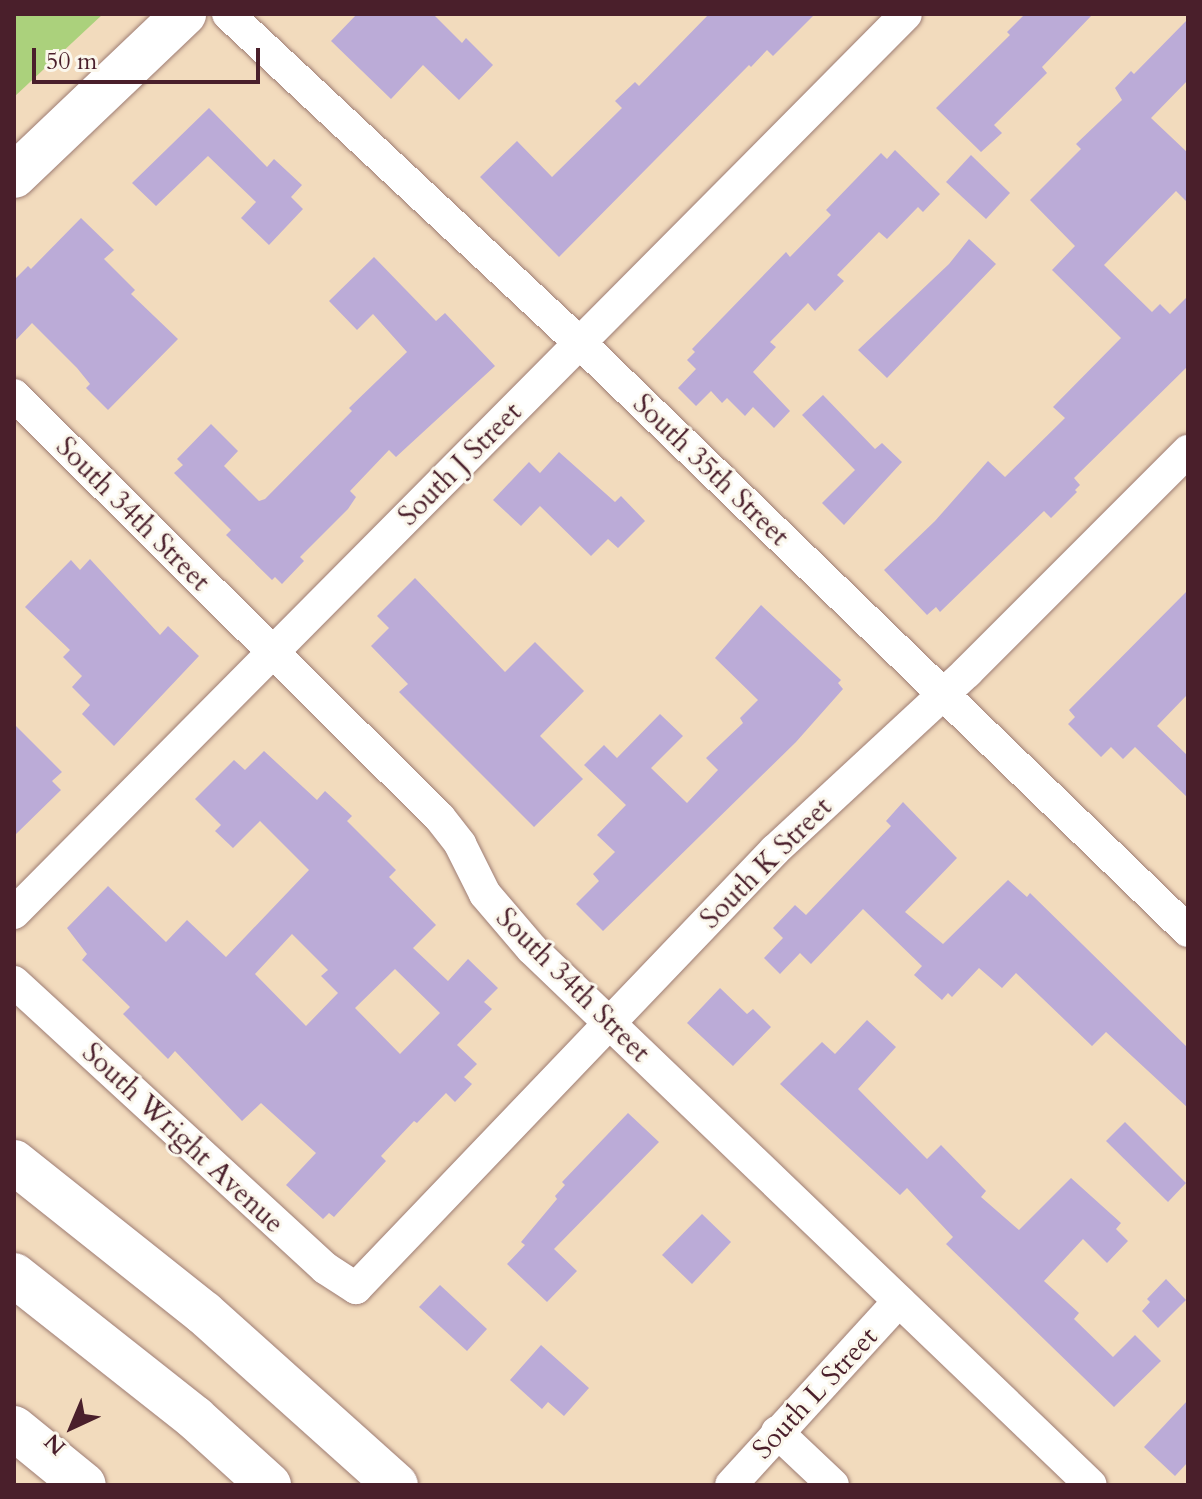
<!DOCTYPE html>
<html>
<head>
<meta charset="utf-8">
<style>
  body { margin:0 }
  #map { position:relative; width:1202px; height:1499px; overflow:hidden; background:#f2dbbd; font-family:Cardo,serif }
  div>[style] { position:absolute }
  .green>* { inset:0; background:#abd17c }
  .building>* { inset:0; background:#bbabd7 }
  .roads { filter:drop-shadow(0 0 2px #9e7d74) drop-shadow(0 0 2px #9e7d74) }
  .minor>* { height:32px; margin:-16px; padding:0 16px; transform-origin:16px; border-radius:16px; background:#fff }
  .secondary>* { height:44px; margin:-22px; padding:0 22px; transform-origin:22px; border-radius:22px; background:#fff }
  .motorway>* { height:44px; margin:-22px; padding:0 22px; transform-origin:22px; border-radius:22px; background:#fff }
  span { translate:-50% -50%; white-space:nowrap; text-align:center; line-height:1.15; -webkit-text-stroke:6px #fbf7ec; paint-order:stroke }
  .street-label { font-size:28px; color:#4a1f2b }
  .frame { position:absolute; inset:0; border:16px solid #4a1f2b; pointer-events:none }
  .north { position:absolute; left:32px; top:1387px; width:80px; height:80px; -webkit-text-stroke:6px #fbf7ec; paint-order:stroke; rotate:224deg; font-size:22px; font-weight:700; line-height:32px; text-align:center; color:#4a1f2b }
  .north::after { content:''; display:block; margin:auto; width:28px; height:36px; background:#4a1f2b; clip-path:polygon(50% 0,100% 100%,50% 72%,0 100%) }
  .scale { position:absolute; left:32px; top:48px; width:228px; height:36px; box-sizing:border-box; border:4px solid #4a1f2b; border-top:0; padding-left:10px; font-size:24px; line-height:28px; white-space:nowrap; color:#4a1f2b; -webkit-text-stroke:6px #fbf7ec; paint-order:stroke }
</style>
</head>
<body>
<div id="map">
  <div class="green">
    <i style="clip-path:polygon(14px 14px,103px 14px,14px 97px)"></i>
  </div>
  <div class="building">
    <i style="clip-path:polygon(357px 14px,433px 14px,462px 43px,466px 38px,493px 65px,459px 100px,423px 65px,391px 99px,331px 41px)"></i>
    <i style="clip-path:polygon(709px 14px,815px 14px,773px 56px,767px 50px,751px 67px,749px 65px,559px 257px,480px 177px,517px 141px,552px 177px,622px 108px,615px 101px,635px 82px,639px 86px)"></i>
    <i style="clip-path:polygon(1025px 14px,1093px 14px,1042px 67px,1047px 73px,994px 125px,1002px 133px,981px 152px,936px 108px,1010px 35px,1007px 32px)"></i>
    <i style="clip-path:polygon(1188px 19px,1188px 80px,1151px 118px,1188px 153px,1188px 203px,1176px 191px,1104px 265px,1152px 312px,1160px 304px,1170px 314px,1188px 296px,1188px 366px,1074px 478px,1080px 485px,1075px 490px,1077px 492px,1051px 518px,1044px 511px,940px 612px,936px 607px,927px 615px,884px 570px,935px 521px,988px 461px,1005px 477px,1065px 418px,1053px 407px,1121px 338px,1052px 270px,1075px 246px,1030px 200px,1081px 149px,1076px 144px,1122px 100px,1115px 88px,1131px 71px,1134px 74px)"></i>
    <i style="clip-path:polygon(209px 108px,267px 167px,274px 159px,302px 185px,291px 197px,303px 209px,269px 245px,241px 218px,256px 202px,208px 156px,156px 206px,132px 183px)"></i>
    <i style="clip-path:polygon(895px 150px,940px 194px,923px 212px,918px 207px,887px 239px,879px 232px,837px 275px,844px 281px,815px 311px,808px 303px,770px 342px,776px 347px,753px 372px,790px 411px,774px 428px,753px 407px,745px 416px,727px 398px,722px 403px,711px 391px,696px 406px,678px 388px,696px 369px,687px 360px,695px 352px,692px 349px,786px 252px,790px 257px,831px 215px,826px 210px,881px 153px,887px 159px)"></i>
    <i style="clip-path:polygon(971px 155px,1010px 193px,986px 219px,946px 182px)"></i>
    <i style="clip-path:polygon(81px 218px,114px 250px,104px 259px,135px 290px,131px 294px,178px 339px,108px 410px,86px 388px,90px 384px,77px 368px,32px 323px,14px 342px,14px 280px,28px 266px,31px 269px)"></i>
    <i style="clip-path:polygon(969px 239px,996px 264px,887px 378px,858px 350px,949px 264px)"></i>
    <i style="clip-path:polygon(374px 257px,436px 321px,445px 313px,495px 366px,396px 457px,389px 450px,350px 491px,356px 497px,348px 509px,300px 557px,304px 561px,282px 584px,275px 577px,272px 580px,226px 535px,231px 530px,174px 473px,183px 465px,177px 459px,211px 424px,238px 451px,224px 466px,259px 501px,265px 499px,352px 411px,349px 408px,407px 352px,373px 314px,357px 330px,329px 301px)"></i>
    <i style="clip-path:polygon(823px 395px,875px 449px,882px 443px,902px 462px,844px 525px,822px 503px,855px 470px,802px 415px)"></i>
    <i style="clip-path:polygon(559px 452px,615px 502px,621px 496px,645px 521px,618px 548px,608px 539px,591px 556px,540px 506px,521px 526px,493px 500px,529px 462px,540px 473px)"></i>
    <i style="clip-path:polygon(90px 559px,160px 635px,168px 626px,199px 656px,114px 746px,82px 714px,90px 705px,72px 687px,82px 676px,63px 657px,70px 650px,25px 607px,71px 560px,80px 570px)"></i>
    <i style="clip-path:polygon(415px 578px,505px 672px,535px 642px,584px 691px,540px 736px,583px 779px,534px 827px,399px 692px,408px 684px,371px 646px,389px 628px,377px 616px)"></i>
    <i style="clip-path:polygon(1188px 590px,1188px 694px,1157px 726px,1188px 756px,1188px 798px,1135px 747px,1123px 759px,1111px 747px,1101px 757px,1068px 724px,1075px 717px,1069px 710px)"></i>
    <i style="clip-path:polygon(761px 605px,841px 680px,838px 683px,843px 689px,796px 742px,603px 931px,576px 904px,599px 881px,593px 874px,615px 852px,597px 835px,626px 805px,584px 765px,604px 745px,617px 758px,660px 714px,683px 736px,651px 768px,687px 803px,718px 770px,706px 758px,743px 723px,740px 718px,758px 700px,715px 658px)"></i>
    <i style="clip-path:polygon(14px 724px,62px 772px,52px 781px,61px 790px,14px 836px)"></i>
    <i style="clip-path:polygon(evenodd,264px 751px,317px 800px,325px 791px,352px 816px,347px 821px,396px 870px,389px 877px,436px 925px,413px 948px,448px 981px,468px 959px,498px 988px,484px 1002px,492px 1009px,457px 1045px,477px 1064px,464px 1077px,472px 1084px,455px 1102px,446px 1093px,417px 1123px,414px 1121px,381px 1156px,386px 1161px,334px 1217px,329px 1213px,323px 1219px,286px 1185px,316px 1153px,261px 1103px,242px 1121px,175px 1051px,168px 1059px,123px 1014px,130px 1007px,82px 960px,87px 954px,67px 928px,108px 886px,166px 942px,187px 920px,226px 957px,309px 870px,260px 821px,233px 848px,215px 831px,221px 825px,195px 799px,234px 760px,245px 770px,264px 751px,292px 934px,328px 970px,321px 976px,338px 993px,306px 1026px,255px 974px,292px 934px,264px 751px,395px 969px,440px 1013px,400px 1054px,355px 1008px,395px 969px)"></i>
    <i style="clip-path:polygon(903px 802px,957px 858px,905px 912px,943px 944px,1008px 880px,1027px 897px,1030px 893px,1188px 1048px,1188px 1108px,1106px 1032px,1092px 1046px,1016px 973px,1002px 988px,979px 968px,952px 997px,948px 993px,942px 1000px,914px 975px,922px 966px,863px 909px,811px 964px,800px 953px,780px 974px,764px 958px,783px 938px,773px 928px,795px 905px,806px 915px,891px 826px,886px 821px)"></i>
    <i style="clip-path:polygon(720px 988px,747px 1014px,753px 1009px,771px 1027px,733px 1066px,687px 1023px)"></i>
    <i style="clip-path:polygon(867px 1020px,896px 1047px,858px 1089px,927px 1159px,941px 1145px,986px 1191px,981px 1197px,1019px 1230px,1071px 1178px,1121px 1223px,1116px 1229px,1128px 1241px,1107px 1263px,1083px 1239px,1044px 1281px,1079px 1313px,1074px 1319px,1113px 1357px,1135px 1335px,1161px 1361px,1114px 1407px,946px 1244px,953px 1237px,907px 1188px,900px 1195px,780px 1084px,822px 1042px,835px 1054px)"></i>
    <i style="clip-path:polygon(628px 1113px,659px 1142px,554px 1249px,577px 1271px,547px 1302px,507px 1264px,525px 1245px,521px 1242px,557px 1199px,555px 1196px,565px 1185px,562px 1182px)"></i>
    <i style="clip-path:polygon(1125px 1122px,1186px 1183px,1168px 1202px,1106px 1141px)"></i>
    <i style="clip-path:polygon(702px 1214px,731px 1242px,692px 1284px,662px 1255px)"></i>
    <i style="clip-path:polygon(1166px 1279px,1186px 1300px,1158px 1328px,1142px 1311px,1150px 1302px,1147px 1299px)"></i>
    <i style="clip-path:polygon(440px 1285px,487px 1329px,467px 1351px,419px 1307px)"></i>
    <i style="clip-path:polygon(541px 1345px,589px 1388px,564px 1416px,548px 1402px,542px 1409px,510px 1380px)"></i>
    <i style="clip-path:polygon(1188px 1400px,1188px 1462px,1175px 1476px,1144px 1447px)"></i>
  </div>
  <div class="roads">
    <div class="minor">
      <i style="left:228px;top:14px;width:482px;rotate:43.1deg"></i>
      <i style="left:580px;top:343px;width:846px;rotate:44.04deg"></i>
      <i style="left:14px;top:395px;width:600px;rotate:44.8deg"></i>
      <i style="left:440px;top:818px;width:33px;rotate:52deg"></i>
      <i style="left:460px;top:844px;width:56px;rotate:63.4deg"></i>
      <i style="left:485px;top:894px;width:72px;rotate:49.5deg"></i>
      <i style="left:532px;top:949px;width:774px;rotate:43.8deg"></i>
      <i style="left:14px;top:913px;width:1266px;rotate:-45.22deg"></i>
      <i style="left:14px;top:982px;width:423px;rotate:42.6deg"></i>
      <i style="left:325px;top:1268px;width:37px;rotate:33deg"></i>
      <i style="left:356px;top:1288px;width:606px;rotate:-46.27deg"></i>
      <i style="left:775px;top:850px;width:262px;rotate:-42.8deg"></i>
      <i style="left:967px;top:672px;width:313px;rotate:-45deg"></i>
      <i style="left:777px;top:1432px;width:77px;rotate:43.4deg"></i>
      <i style="left:731px;top:1485px;width:249px;rotate:-47.6deg"></i>
    </div>
    <div class="secondary">
      <i style="left:14px;top:176px;width:235px;rotate:-43.6deg"></i>
    </div>
    <div class="motorway">
      <i style="left:14px;top:1162px;width:243px;rotate:38.5deg"></i>
      <i style="left:204px;top:1313px;width:258px;rotate:41.9deg"></i>
      <i style="left:14px;top:1275px;width:231px;rotate:38.3deg"></i>
      <i style="left:195px;top:1418px;width:100px;rotate:42.2deg"></i>
      <i style="left:14px;top:1428px;width:90px;rotate:39.2deg"></i>
    </div>
  </div>
  <div class="street-label">
    <span style="left:460px;top:464px;rotate:-45deg">South J Street</span>
    <span style="left:711px;top:470px;rotate:44deg">South 35th Street</span>
    <span style="left:133px;top:514px;rotate:45deg">South 34th Street</span>
    <span style="left:766px;top:863px;rotate:-45deg">South K Street</span>
    <span style="left:573px;top:985px;rotate:45deg">South 34th Street</span>
    <span style="left:183px;top:1138px;rotate:43deg">South Wright Avenue</span>
    <span style="left:815px;top:1393px;rotate:-47deg">South L Street</span>
  </div>
  <div class="frame"></div>
  <div class="north">N</div>
  <div class="scale">50 m</div>
</div>
</body>
</html>
